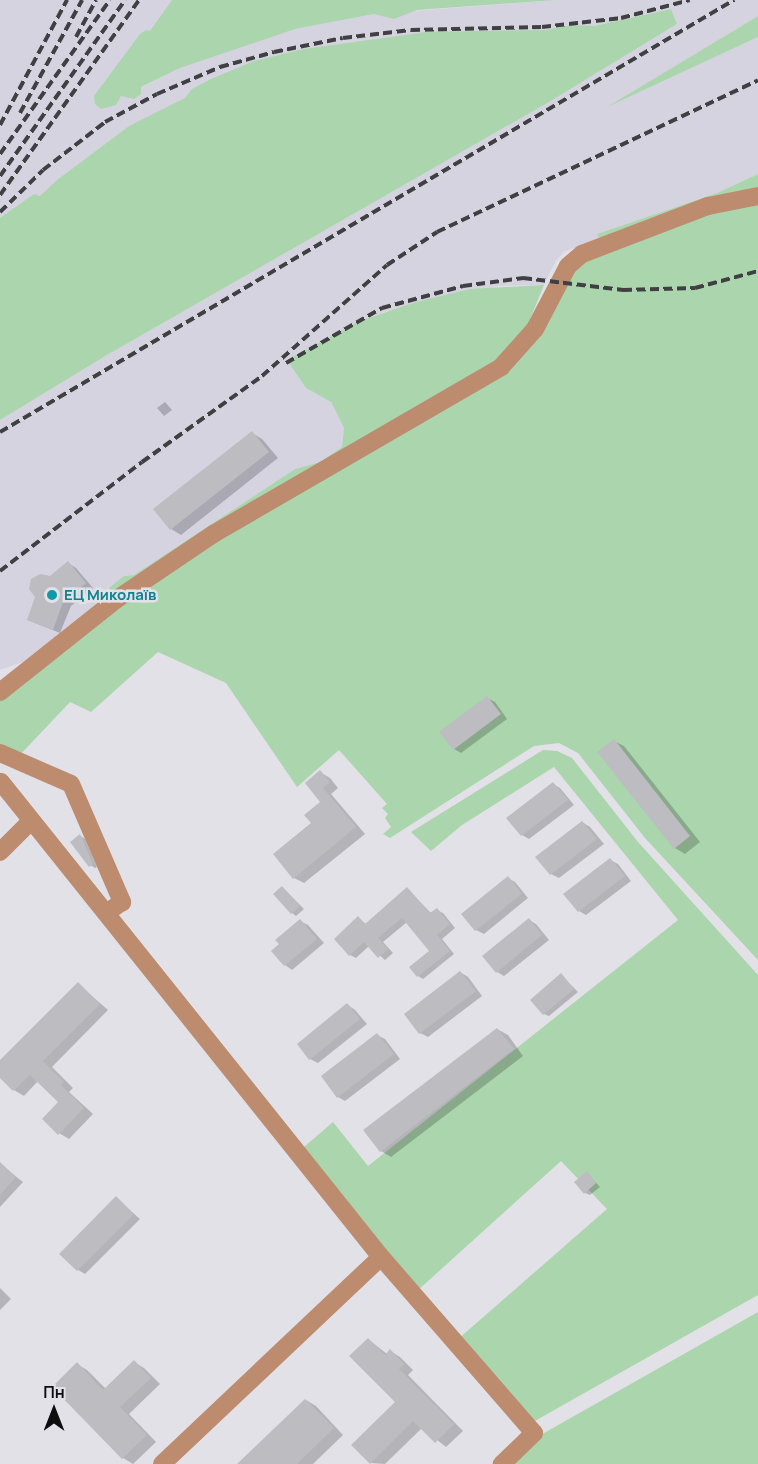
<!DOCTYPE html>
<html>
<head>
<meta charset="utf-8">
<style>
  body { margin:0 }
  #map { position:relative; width:758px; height:1464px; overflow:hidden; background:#e2e1e7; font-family:Manrope,sans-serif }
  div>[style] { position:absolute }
  .built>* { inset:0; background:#d5d3e0 }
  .green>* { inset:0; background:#abd5ad }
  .shadow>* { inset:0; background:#0003 }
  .building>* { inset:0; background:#bcbcc1 }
  .minor>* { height:18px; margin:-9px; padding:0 9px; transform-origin:9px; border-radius:9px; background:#bd8b6e }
  .rail>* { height:4px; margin-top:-2px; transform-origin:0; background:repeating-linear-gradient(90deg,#404043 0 9px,transparent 0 13.5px) }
  .dots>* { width:16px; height:16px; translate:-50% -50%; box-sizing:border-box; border:3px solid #e2e1e7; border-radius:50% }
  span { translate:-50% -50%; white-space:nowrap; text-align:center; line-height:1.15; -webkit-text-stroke:5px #e2e1e7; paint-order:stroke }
  .culture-label { font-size:15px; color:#0d838f; font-weight:700 }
  .left { translate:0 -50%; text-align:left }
  .north { position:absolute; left:24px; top:1380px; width:60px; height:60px; -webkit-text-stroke:4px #e2e1e7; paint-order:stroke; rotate:0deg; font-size:16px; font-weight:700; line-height:24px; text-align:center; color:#0e0e10 }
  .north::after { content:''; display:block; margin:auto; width:21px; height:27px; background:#0e0e10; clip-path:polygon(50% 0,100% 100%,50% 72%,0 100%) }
</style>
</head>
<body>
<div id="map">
  <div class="built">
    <i style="clip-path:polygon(0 0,172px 0,165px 11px,136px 90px,180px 68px,242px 44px,295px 29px,374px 14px,557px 0,758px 0,758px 16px,614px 103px,758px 37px,758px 174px,717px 193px,597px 234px,599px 238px,564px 252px,556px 261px,544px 285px,499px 286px,385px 312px,357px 322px,288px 360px,306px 388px,331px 402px,344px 428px,342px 447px,320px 462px,295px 469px,134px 575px,124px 576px,100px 604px,23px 662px,0 670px,0 420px,107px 355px,549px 102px,677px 24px,670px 9px,594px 26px,545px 30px,129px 126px,57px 180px,0 236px)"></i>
  </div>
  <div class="green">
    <i style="clip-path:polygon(172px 0,557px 0,417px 10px,394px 19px,374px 14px,295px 29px,180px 68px,141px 87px,141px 94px,134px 99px,121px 96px,116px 105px,101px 109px,95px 104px,94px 96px,140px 34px,146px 30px,150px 31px)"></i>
    <i style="clip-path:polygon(671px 9px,677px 24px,549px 102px,107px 355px,0 420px,0 218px,34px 194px,40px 196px,57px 180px,129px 126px,185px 98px,192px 89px,211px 79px,254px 61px,304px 49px,426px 32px,545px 30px,573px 25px,594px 26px)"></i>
    <i style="clip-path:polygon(758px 16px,758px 37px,607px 107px)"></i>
    <i style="clip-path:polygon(758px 174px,758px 196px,599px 238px,597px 234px,717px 193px)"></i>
    <i style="clip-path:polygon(758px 201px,758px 960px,645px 838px,578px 753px,559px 743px,534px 746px,390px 838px,383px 834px,391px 827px,385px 818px,388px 814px,382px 808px,387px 804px,339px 750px,297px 787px,226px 683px,158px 652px,91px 712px,70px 702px,18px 757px,0 749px,0 695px,121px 604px,217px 536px,504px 369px,563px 272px,687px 213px)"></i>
    <i style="clip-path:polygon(544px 285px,529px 322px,498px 362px,100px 604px,99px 596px,124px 576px,134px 575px,295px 469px,320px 462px,342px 447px,344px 428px,331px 402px,306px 388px,287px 360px,357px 322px,416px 302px,470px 289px)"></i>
    <i style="clip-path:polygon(543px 750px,557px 751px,572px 758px,638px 842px,758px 975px,758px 1295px,533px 1422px,457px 1340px,607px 1209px,561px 1161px,417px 1291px,304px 1147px,333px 1122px,368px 1166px,678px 920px,554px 767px,462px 825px,431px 851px,411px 832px)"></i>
    <i style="clip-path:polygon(758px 1312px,758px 1464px,509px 1464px,537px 1437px)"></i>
  </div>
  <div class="shadow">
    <i style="clip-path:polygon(165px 402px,172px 410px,164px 416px,157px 408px)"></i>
    <i style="clip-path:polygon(252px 433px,262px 439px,278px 458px,181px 535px,171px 529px)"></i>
    <i style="clip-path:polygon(68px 563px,76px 568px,93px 588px,71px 606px,60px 633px,28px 620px,37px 597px,50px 578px)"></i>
    <i style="clip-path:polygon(487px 698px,495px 702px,507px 719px,461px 753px,454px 749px)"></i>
    <i style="clip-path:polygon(614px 741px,624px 746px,700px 842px,685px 854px,675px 848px)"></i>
    <i style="clip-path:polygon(320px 772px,330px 778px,338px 788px,331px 794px,365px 834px,304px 883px,294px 878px,322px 802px)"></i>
    <i style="clip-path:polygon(553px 784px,560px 788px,574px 805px,529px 839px,522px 835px)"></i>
    <i style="clip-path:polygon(582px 822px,590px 827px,604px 844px,559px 878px,551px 874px)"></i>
    <i style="clip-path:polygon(81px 836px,85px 839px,97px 867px,95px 868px,90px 865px)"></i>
    <i style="clip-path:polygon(610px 860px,618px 864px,631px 881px,586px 915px,579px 911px)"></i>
    <i style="clip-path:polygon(508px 878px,515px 882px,528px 898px,484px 934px,476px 930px)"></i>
    <i style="clip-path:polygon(283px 888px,304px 909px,296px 916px,292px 913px)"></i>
    <i style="clip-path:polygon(407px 889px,432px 914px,437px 910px,443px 913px,455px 928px,442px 939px,454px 954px,423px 979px,418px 976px,431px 951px,407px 922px,383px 942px,393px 953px,385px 960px,369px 946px,356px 958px,350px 955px,358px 918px,366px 924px)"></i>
    <i style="clip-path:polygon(529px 920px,536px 924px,549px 940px,504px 976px,497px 972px)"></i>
    <i style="clip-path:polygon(300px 921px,308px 925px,324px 943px,292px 970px,285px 965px)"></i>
    <i style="clip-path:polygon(460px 972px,468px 977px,482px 996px,428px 1037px,420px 1033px)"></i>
    <i style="clip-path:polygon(561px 975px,578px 992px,549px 1016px,544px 1014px)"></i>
    <i style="clip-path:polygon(78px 984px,108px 1010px,52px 1067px,73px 1088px,69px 1092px,93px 1114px,69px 1139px,59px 1133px,60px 1102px,38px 1081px,24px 1096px,14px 1090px,0 1076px,0 1062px)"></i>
    <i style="clip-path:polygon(348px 1005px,355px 1010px,367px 1024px,318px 1063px,310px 1059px,299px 1045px)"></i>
    <i style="clip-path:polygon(497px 1029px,508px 1035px,523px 1056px,391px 1157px,381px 1151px)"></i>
    <i style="clip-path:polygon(377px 1035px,385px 1039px,400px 1059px,345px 1101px,338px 1097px)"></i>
    <i style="clip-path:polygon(0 1164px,23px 1182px,0 1207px)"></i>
    <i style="clip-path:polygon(587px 1173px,600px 1187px,590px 1195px,585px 1193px)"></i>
    <i style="clip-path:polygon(116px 1198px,140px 1219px,85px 1274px,78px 1270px)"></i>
    <i style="clip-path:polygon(0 1288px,11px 1299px,0 1310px)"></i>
    <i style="clip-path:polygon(368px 1339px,387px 1354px,390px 1351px,400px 1357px,413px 1370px,408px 1375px,463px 1431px,446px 1447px,422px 1428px,385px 1464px,371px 1463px,397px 1402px)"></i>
    <i style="clip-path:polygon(134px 1362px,144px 1368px,160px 1384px,129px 1414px,156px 1442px,133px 1464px,123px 1458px,77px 1364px,87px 1370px,106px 1389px)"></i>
    <i style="clip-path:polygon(306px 1400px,316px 1406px,343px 1435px,313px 1464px,239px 1464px)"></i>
  </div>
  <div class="building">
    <i style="clip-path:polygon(252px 431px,269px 452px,170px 530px,153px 509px)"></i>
    <i style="clip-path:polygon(68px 561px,86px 583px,63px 602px,53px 630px,27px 620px,35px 597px,29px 589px,31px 579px,40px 574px,50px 576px)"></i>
    <i style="clip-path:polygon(487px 696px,501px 714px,453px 750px,439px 732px)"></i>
    <i style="clip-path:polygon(614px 739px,690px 836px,674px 849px,597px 752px)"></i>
    <i style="clip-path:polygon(320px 770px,330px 782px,323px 788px,356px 827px,293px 879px,273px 854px,311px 823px,304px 815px,320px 802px,305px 783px)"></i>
    <i style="clip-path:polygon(553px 782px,568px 800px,521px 836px,506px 818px)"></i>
    <i style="clip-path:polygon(582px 821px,597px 839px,550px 875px,535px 857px)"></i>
    <i style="clip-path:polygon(80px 834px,93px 864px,89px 867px,70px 842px)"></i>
    <i style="clip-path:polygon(610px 858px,625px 876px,578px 912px,563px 894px)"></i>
    <i style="clip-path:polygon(508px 876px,522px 894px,475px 931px,461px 914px)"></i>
    <i style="clip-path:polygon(282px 886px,300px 906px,291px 914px,273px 894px)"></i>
    <i style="clip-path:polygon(407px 887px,430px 913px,437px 908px,450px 924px,437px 935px,450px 951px,417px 977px,409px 967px,429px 951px,402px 918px,378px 938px,388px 949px,378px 958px,364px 942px,349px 956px,334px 939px,358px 916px,365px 924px)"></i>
    <i style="clip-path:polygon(529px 918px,542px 935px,496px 973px,482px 956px)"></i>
    <i style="clip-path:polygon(300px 919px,317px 939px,284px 966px,271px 951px,279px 944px,275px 940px)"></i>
    <i style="clip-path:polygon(460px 971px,476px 991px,419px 1034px,404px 1014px)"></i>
    <i style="clip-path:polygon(561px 973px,574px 989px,543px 1015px,530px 1000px)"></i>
    <i style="clip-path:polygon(78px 982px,100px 1004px,43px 1061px,64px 1082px,61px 1085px,84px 1108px,58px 1135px,42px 1119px,58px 1102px,30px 1075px,13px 1091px,0 1078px,0 1060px)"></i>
    <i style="clip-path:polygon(347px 1003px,360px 1019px,309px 1060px,297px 1044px)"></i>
    <i style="clip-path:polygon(497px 1028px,514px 1049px,380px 1152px,363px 1130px)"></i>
    <i style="clip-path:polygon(377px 1033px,394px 1054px,337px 1098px,321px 1076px)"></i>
    <i style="clip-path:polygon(0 1162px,16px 1177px,0 1195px)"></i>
    <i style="clip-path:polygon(587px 1171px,596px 1183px,584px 1194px,574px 1182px)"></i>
    <i style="clip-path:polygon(116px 1196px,134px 1214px,77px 1271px,59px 1254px)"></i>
    <i style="clip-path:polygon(368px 1338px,385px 1355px,390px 1349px,404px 1364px,399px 1369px,454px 1424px,435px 1443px,413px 1421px,370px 1464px,351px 1445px,395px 1402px,349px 1356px)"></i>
    <i style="clip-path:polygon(134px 1360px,151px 1378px,120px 1407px,147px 1435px,122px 1459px,52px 1387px,77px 1362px,103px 1390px)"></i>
    <i style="clip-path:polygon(305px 1399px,334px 1428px,297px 1464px,237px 1464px)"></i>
  </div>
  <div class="minor">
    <i style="left:0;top:692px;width:149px;rotate:-38.5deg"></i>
    <i style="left:117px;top:599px;width:118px;rotate:-34deg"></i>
    <i style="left:215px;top:533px;width:331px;rotate:-30.1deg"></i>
    <i style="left:501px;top:367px;width:51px;rotate:-48.2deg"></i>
    <i style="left:535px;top:329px;width:71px;rotate:-62.4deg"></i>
    <i style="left:568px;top:266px;width:18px;rotate:-41deg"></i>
    <i style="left:582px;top:254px;width:135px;rotate:-20.9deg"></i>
    <i style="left:708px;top:206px;width:51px;rotate:-11.3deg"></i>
    <i style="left:0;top:753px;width:77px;rotate:23.6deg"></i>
    <i style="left:71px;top:784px;width:129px;rotate:66.6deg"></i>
    <i style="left:122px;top:902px;width:19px;rotate:145deg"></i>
    <i style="left:1px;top:782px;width:608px;rotate:51.34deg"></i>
    <i style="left:381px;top:1257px;width:233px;rotate:49deg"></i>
    <i style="left:534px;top:1433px;width:45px;rotate:135.9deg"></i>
    <i style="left:0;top:852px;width:44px;rotate:-45deg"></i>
    <i style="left:162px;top:1464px;width:301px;rotate:-43.4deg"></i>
  </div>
  <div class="rail">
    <i style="left:76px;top:37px;width:42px;rotate:-61.6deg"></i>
    <i style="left:20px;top:113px;width:129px;rotate:-61.2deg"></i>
    <i style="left:0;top:125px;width:142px;rotate:-61.8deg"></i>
    <i style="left:0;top:154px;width:189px;rotate:-54.5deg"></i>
    <i style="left:0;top:176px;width:216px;rotate:-54.6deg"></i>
    <i style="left:0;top:195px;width:239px;rotate:-54.5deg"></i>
    <i style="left:0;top:212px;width:60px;rotate:-44.3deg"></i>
    <i style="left:43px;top:170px;width:78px;rotate:-37.7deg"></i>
    <i style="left:105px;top:122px;width:59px;rotate:-28.3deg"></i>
    <i style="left:157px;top:94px;width:69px;rotate:-23.2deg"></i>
    <i style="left:220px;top:67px;width:56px;rotate:-15.5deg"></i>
    <i style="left:274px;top:52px;width:70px;rotate:-11.5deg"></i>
    <i style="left:343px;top:38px;width:68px;rotate:-6.7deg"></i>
    <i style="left:411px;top:30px;width:131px;rotate:-1.3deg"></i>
    <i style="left:542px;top:27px;width:80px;rotate:-6.5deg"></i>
    <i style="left:621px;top:18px;width:71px;rotate:-14.6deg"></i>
    <i style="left:286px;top:363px;width:111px;rotate:-29.8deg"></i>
    <i style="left:382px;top:308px;width:84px;rotate:-15.2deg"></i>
    <i style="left:463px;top:286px;width:61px;rotate:-7.6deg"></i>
    <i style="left:523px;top:278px;width:101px;rotate:6.8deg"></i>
    <i style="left:623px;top:290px;width:72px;rotate:-1.6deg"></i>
    <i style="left:695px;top:288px;width:65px;rotate:-15.1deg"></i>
    <i style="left:0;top:432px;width:852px;rotate:-30.48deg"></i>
    <i style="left:0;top:571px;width:179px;rotate:-37.5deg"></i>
    <i style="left:142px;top:462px;width:148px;rotate:-35.6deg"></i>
    <i style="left:262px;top:376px;width:167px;rotate:-41.6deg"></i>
    <i style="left:387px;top:265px;width:60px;rotate:-33.4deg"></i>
    <i style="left:437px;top:232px;width:355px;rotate:-25.3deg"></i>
  </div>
  <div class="dots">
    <i style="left:52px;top:595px;background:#0f9aa8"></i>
  </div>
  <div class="culture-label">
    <span class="left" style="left:64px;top:595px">ЕЦ Миколаїв</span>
  </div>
  <div class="north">Пн</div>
</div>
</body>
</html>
